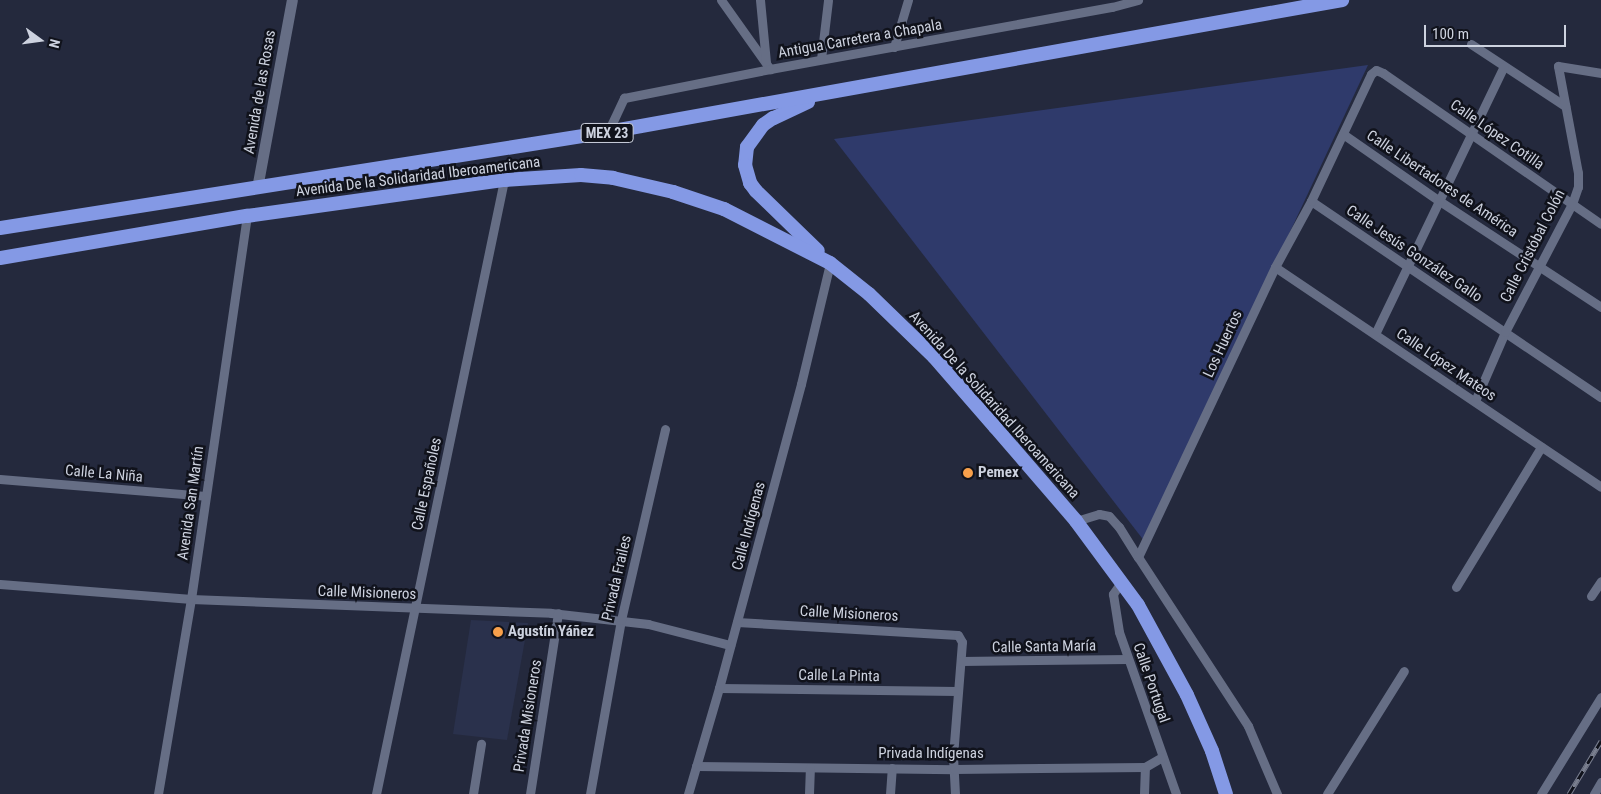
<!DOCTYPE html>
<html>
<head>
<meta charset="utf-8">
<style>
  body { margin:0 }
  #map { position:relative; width:1601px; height:794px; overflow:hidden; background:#24293d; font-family:"Roboto Condensed",sans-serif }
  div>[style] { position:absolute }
  .built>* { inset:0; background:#2a314c }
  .green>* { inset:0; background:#2f3a6b }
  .minor>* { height:9px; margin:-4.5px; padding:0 4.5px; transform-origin:4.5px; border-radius:4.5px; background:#666e85 }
  .tertiary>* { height:11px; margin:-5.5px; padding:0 5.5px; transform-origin:5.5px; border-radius:5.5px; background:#666e85 }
  .trunk>* { height:14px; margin:-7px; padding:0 7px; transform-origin:7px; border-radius:7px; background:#8499e5 }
  .rail>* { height:5px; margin-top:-2.5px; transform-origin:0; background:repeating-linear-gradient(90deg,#10121b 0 9px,#7a7f8f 0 18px); box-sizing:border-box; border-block:1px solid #7a7f8f }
  .dots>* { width:14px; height:14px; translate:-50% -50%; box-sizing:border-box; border:2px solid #10121b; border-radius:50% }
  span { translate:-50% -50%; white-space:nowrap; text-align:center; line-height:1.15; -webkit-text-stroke:5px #10121b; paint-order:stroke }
  .shield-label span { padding:1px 4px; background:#10121b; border:1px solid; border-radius:4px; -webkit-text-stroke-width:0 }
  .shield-label { font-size:14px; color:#cdd2df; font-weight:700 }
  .street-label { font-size:15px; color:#cdd2df }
  .poi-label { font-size:15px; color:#cdd2df; font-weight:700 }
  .left { translate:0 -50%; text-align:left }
  .north { position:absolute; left:15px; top:15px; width:50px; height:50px; -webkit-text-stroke:4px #10121b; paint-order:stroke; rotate:104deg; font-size:14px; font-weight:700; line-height:20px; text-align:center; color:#cdd2df }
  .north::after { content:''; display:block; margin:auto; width:18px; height:22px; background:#cdd2df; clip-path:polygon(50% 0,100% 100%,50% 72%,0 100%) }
  .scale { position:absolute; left:1424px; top:25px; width:142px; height:22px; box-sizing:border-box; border:2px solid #cdd2df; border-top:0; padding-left:6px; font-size:15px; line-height:18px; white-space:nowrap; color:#cdd2df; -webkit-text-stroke:4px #10121b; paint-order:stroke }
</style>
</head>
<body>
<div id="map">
  <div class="built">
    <i style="clip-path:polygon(471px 620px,528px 623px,507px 740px,453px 734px)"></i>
  </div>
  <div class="green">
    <i style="clip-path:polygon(1368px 65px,1145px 542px,834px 139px)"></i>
  </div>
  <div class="minor">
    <i style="left:721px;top:0;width:85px;rotate:54.6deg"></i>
    <i style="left:760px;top:0;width:62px;rotate:84.5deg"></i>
    <i style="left:1471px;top:44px;width:113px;rotate:33.4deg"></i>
    <i style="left:894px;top:47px;width:49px;rotate:-73.4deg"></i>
    <i style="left:821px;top:59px;width:59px;rotate:-83.2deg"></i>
    <i style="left:608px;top:132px;width:38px;rotate:-65deg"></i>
    <i style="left:624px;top:98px;width:149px;rotate:-11.2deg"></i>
    <i style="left:770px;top:69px;width:348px;rotate:-10.3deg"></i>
    <i style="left:1112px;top:7px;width:27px;rotate:-15deg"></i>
    <i style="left:1343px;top:134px;width:116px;rotate:34.8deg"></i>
    <i style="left:1438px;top:200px;width:195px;rotate:33.3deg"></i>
    <i style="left:1311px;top:201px;width:350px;rotate:34.1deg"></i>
    <i style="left:1275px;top:267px;width:393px;rotate:34deg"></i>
    <i style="left:1375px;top:334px;width:297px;rotate:-64.3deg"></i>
    <i style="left:1475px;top:401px;width:75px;rotate:-66.5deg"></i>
    <i style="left:1505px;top:332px;width:144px;rotate:-62.4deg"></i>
    <i style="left:1572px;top:204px;width:18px;rotate:-71deg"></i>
    <i style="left:1578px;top:187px;width:14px;rotate:-90deg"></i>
    <i style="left:1578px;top:173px;width:109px;rotate:-100.6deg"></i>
    <i style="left:1558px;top:66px;width:44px;rotate:9.2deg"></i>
    <i style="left:0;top:479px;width:206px;rotate:4.7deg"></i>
    <i style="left:1076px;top:521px;width:24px;rotate:-17deg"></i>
    <i style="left:1099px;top:514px;width:10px;rotate:11deg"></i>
    <i style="left:1109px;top:516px;width:15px;rotate:48deg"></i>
    <i style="left:1119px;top:527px;width:36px;rotate:58deg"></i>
    <i style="left:1138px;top:557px;width:321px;rotate:-64.7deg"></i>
    <i style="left:1275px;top:267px;width:75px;rotate:-61.4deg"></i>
    <i style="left:1311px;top:201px;width:140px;rotate:-64.7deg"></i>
    <i style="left:1371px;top:74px;width:6px;rotate:-39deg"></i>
    <i style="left:1376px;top:70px;width:8px;rotate:23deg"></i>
    <i style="left:1383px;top:73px;width:265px;rotate:34.7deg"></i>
    <i style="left:1138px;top:557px;width:202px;rotate:56.9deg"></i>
    <i style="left:1248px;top:726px;width:74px;rotate:66.9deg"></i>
    <i style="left:1122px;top:581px;width:16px;rotate:125deg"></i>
    <i style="left:1113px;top:594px;width:38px;rotate:81deg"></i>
    <i style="left:1119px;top:632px;width:172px;rotate:70.6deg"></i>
    <i style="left:0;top:584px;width:192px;rotate:4.5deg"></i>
    <i style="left:191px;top:599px;width:360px;rotate:2.2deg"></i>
    <i style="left:551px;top:613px;width:98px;rotate:6.5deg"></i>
    <i style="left:648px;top:624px;width:85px;rotate:14.4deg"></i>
    <i style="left:1456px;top:587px;width:164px;rotate:-58.7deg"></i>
    <i style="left:1591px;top:596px;width:18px;rotate:-56deg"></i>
    <i style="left:737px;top:622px;width:221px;rotate:3.4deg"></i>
    <i style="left:958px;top:635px;width:8px;rotate:60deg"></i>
    <i style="left:962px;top:642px;width:114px;rotate:94.5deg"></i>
    <i style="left:953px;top:756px;width:38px;rotate:87deg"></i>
    <i style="left:961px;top:661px;width:167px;rotate:-0.7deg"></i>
    <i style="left:719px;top:688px;width:238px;rotate:0.7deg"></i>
    <i style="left:696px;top:766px;width:258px;rotate:0.7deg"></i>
    <i style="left:954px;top:769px;width:191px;rotate:-0.6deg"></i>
    <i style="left:1145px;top:767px;width:20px;rotate:-30deg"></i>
    <i style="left:158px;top:794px;width:198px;rotate:-80.4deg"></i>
    <i style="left:191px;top:599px;width:387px;rotate:-81.7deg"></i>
    <i style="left:376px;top:794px;width:627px;rotate:-78.22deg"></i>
    <i style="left:473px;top:794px;width:51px;rotate:-80.9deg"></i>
    <i style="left:530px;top:794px;width:183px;rotate:-81.2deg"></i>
    <i style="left:590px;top:794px;width:177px;rotate:-79.9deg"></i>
    <i style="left:621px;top:620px;width:196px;rotate:-77deg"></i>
    <i style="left:688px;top:794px;width:110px;rotate:-73.7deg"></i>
    <i style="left:719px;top:688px;width:315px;rotate:-74.9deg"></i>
    <i style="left:801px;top:384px;width:124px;rotate:-76.5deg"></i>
    <i style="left:809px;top:794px;width:26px;rotate:-88deg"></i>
    <i style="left:890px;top:794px;width:26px;rotate:-86deg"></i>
    <i style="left:1144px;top:794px;width:27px;rotate:-88deg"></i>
    <i style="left:1327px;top:794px;width:145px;rotate:-58deg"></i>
    <i style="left:1541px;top:794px;width:114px;rotate:-58.3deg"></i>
    <i style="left:1594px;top:794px;width:14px;rotate:-60deg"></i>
  </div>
  <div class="tertiary">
    <i style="left:257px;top:188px;width:191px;rotate:-79.5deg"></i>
  </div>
  <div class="trunk">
    <i style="left:808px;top:102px;width:38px;rotate:155deg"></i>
    <i style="left:773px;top:118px;width:12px;rotate:145deg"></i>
    <i style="left:763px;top:125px;width:27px;rotate:126deg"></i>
    <i style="left:747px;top:147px;width:18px;rotate:96deg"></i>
    <i style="left:745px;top:165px;width:19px;rotate:74deg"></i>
    <i style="left:750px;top:183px;width:10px;rotate:53deg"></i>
    <i style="left:756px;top:191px;width:86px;rotate:44.1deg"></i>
    <i style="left:0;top:228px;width:616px;rotate:-8.97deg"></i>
    <i style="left:608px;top:132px;width:746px;rotate:-10.19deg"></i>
    <i style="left:0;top:258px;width:251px;rotate:-9.7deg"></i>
    <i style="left:247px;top:216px;width:260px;rotate:-8deg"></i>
    <i style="left:504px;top:180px;width:77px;rotate:-3.7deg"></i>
    <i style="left:581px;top:175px;width:32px;rotate:5deg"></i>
    <i style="left:613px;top:178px;width:62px;rotate:13.1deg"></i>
    <i style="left:673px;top:192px;width:54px;rotate:18.4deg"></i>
    <i style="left:724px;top:209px;width:119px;rotate:27deg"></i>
    <i style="left:830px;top:263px;width:50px;rotate:38.5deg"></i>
    <i style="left:869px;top:294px;width:91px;rotate:44.1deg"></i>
    <i style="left:934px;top:357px;width:93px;rotate:48.9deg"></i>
    <i style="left:995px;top:427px;width:124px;rotate:49.2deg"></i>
    <i style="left:1076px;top:521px;width:104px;rotate:53.6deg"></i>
    <i style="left:1138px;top:605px;width:102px;rotate:61.4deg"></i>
    <i style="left:1187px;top:695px;width:61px;rotate:65.9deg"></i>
    <i style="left:1212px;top:751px;width:45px;rotate:72deg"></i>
  </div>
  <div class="rail">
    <i style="left:1569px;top:794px;width:62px;rotate:-58.9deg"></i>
  </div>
  <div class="dots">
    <i style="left:968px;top:473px;background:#f8a04b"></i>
    <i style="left:498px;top:632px;background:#f8a04b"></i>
  </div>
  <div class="shield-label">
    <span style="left:607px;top:133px">MEX 23</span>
  </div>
  <div class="street-label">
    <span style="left:860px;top:39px;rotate:-10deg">Antigua Carretera a Chapala</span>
    <span style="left:260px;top:92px;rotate:-80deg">Avenida de las Rosas</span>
    <span style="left:1497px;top:135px;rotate:35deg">Calle López Cotilla</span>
    <span style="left:418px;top:177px;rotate:-7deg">Avenida De la Solidaridad Iberoamericana</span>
    <span style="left:1442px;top:184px;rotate:34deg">Calle Libertadores de América</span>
    <span style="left:1533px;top:246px;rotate:-63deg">Calle Cristóbal Colón</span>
    <span style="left:1414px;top:254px;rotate:34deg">Calle Jesús González Gallo</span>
    <span style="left:1223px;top:344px;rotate:-65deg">Los Huertos</span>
    <span style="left:1446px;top:365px;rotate:34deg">Calle López Mateos</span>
    <span style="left:994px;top:405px;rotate:48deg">Avenida De la Solidaridad Iberoamericana</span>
    <span style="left:104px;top:474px;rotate:5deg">Calle La Niña</span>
    <span style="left:427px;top:484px;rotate:-78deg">Calle Españoles</span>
    <span style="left:191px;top:503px;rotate:-82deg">Avenida San Martín</span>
    <span style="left:749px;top:526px;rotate:-75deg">Calle Indígenas</span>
    <span style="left:617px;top:578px;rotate:-77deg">Privada Frailes</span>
    <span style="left:367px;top:593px;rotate:2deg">Calle Misioneros</span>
    <span style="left:849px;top:614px;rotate:3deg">Calle Misioneros</span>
    <span style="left:1044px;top:647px;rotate:-1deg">Calle Santa María</span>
    <span style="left:839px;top:676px;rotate:1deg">Calle La Pinta</span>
    <span style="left:1151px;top:683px;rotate:71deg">Calle Portugal</span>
    <span style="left:528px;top:716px;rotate:-81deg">Privada Misioneros</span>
    <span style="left:931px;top:754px">Privada Indígenas</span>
  </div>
  <div class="poi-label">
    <span class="left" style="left:978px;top:473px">Pemex</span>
    <span class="left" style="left:508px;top:632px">Agustín Yáñez</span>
  </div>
  <div class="north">N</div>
  <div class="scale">100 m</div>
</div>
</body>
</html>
